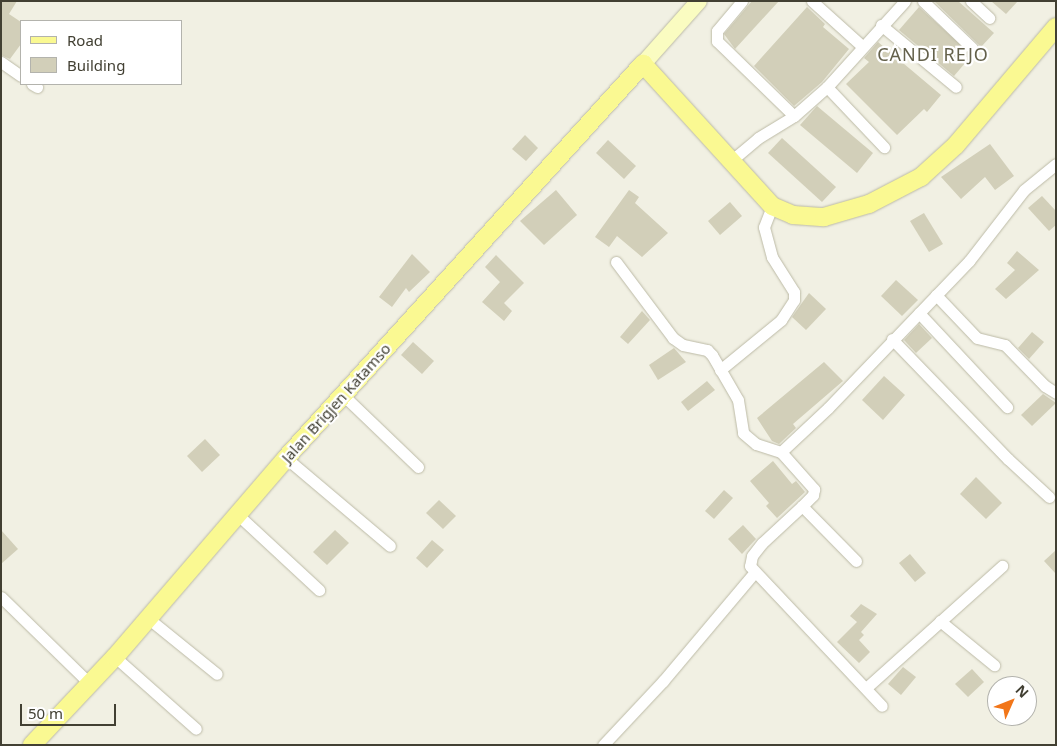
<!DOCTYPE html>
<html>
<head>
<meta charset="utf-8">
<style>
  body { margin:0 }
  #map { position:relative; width:1057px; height:746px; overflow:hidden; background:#f1f0e3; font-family:"Noto Sans",sans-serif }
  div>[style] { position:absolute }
  .building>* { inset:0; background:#d2cfb9 }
  .roads { filter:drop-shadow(0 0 1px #bcbaa6) drop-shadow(0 0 1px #bcbaa6) }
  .street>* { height:11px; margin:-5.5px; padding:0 5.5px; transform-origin:5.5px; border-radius:5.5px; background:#fff }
  .secondary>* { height:16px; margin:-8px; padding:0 8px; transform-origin:8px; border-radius:8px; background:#fafcc1 }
  .primary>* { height:18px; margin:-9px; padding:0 9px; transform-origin:9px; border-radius:9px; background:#faf992 }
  span { translate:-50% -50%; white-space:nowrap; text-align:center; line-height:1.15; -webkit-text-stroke:4.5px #fff; paint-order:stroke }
  .street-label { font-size:15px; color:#424033 }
  .quarter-label { font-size:18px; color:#64614b; letter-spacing:1px }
  .frame { position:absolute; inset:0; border:2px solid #424033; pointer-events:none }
  .legend { position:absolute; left:20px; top:20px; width:162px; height:65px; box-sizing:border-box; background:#fff; border:1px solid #b3b3ad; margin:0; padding:6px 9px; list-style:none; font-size:15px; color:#424033 }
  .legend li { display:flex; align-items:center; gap:10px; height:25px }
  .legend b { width:25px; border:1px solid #b3b3ad }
  .north { position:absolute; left:987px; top:676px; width:50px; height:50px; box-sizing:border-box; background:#fff; border:1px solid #b3b3ad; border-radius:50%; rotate:46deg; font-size:14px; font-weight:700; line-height:20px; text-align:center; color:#424033 }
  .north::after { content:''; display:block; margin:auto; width:18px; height:22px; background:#f27619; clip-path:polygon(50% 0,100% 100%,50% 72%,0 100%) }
  .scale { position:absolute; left:20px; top:704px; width:96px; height:22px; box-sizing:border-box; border:2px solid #424033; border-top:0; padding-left:6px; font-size:15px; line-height:18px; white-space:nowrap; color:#424033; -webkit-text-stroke:4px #fff; paint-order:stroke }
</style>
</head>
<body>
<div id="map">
  <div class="building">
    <i style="clip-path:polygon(1px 1px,17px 1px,9px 14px,21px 22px,21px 44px,10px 59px,1px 55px)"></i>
    <i style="clip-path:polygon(752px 1px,779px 1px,735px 49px,724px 34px)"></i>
    <i style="clip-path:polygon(934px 1px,958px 1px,994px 33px,981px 47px)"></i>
    <i style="clip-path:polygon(991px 1px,1018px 1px,1006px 14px)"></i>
    <i style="clip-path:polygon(807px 7px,825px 24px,823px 27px,849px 49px,822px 82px,794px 106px,754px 66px)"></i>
    <i style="clip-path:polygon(919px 7px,972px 55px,954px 76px,899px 30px)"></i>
    <i style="clip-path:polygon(878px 42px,941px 95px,927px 112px,924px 109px,897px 135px,846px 84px,869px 62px,864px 58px)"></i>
    <i style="clip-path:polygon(817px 106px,873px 153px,857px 173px,800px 125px)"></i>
    <i style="clip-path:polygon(525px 135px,538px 148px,526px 161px,512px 149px)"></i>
    <i style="clip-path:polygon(782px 138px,836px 187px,822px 202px,768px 153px)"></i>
    <i style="clip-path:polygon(608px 140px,636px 166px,624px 179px,596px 153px)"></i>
    <i style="clip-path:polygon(990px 144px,1014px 176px,995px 190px,985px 177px,961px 199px,941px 177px)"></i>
    <i style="clip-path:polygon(556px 190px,577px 215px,544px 245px,520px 221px)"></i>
    <i style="clip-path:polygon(629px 190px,639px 197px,635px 203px,668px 233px,642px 257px,617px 236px,609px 247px,595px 237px)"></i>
    <i style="clip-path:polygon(1042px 196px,1056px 211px,1056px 225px,1049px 231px,1028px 208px)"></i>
    <i style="clip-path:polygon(730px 202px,742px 216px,720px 235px,708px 221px)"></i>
    <i style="clip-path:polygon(924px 213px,943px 244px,929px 252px,910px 221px)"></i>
    <i style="clip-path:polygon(1017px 251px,1039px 270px,1006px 299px,995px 289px,1015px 270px,1007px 263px)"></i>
    <i style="clip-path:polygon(412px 254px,430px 272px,409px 292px,406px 288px,392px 307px,379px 297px)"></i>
    <i style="clip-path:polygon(496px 255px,524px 283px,504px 303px,512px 311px,504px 321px,482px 302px,500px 282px,485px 267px)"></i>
    <i style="clip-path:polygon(896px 280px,918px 300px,902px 316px,881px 296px)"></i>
    <i style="clip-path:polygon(809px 293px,826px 309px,806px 330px,792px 317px)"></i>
    <i style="clip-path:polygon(642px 311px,650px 320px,628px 344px,620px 337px)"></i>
    <i style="clip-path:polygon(919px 324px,932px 338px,916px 353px,904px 340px)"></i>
    <i style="clip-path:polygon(1032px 332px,1044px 342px,1029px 359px,1018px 348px)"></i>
    <i style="clip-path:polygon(413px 342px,434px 361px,422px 374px,401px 355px)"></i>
    <i style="clip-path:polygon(674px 348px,686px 362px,658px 380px,649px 365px)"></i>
    <i style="clip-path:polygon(824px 362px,843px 381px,793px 424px,796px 428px,779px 444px,772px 441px,757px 418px)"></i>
    <i style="clip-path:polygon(884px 376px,905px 395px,883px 420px,862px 400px)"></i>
    <i style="clip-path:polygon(707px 381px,715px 390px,688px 411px,681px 402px)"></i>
    <i style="clip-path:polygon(1043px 394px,1056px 403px,1032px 426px,1021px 415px)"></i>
    <i style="clip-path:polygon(205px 439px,220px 455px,202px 472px,187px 456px)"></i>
    <i style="clip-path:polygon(773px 461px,792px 484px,796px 481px,805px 492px,777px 518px,766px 506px,769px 503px,750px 481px)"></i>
    <i style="clip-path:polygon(976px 477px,1002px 503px,986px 519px,960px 494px)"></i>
    <i style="clip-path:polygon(724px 490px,733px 498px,714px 519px,705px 511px)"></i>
    <i style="clip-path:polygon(439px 500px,456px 516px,443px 529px,426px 513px)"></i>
    <i style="clip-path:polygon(743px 525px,756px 539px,742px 554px,728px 539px)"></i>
    <i style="clip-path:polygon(1px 530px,18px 549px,1px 564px)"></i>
    <i style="clip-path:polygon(335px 530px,349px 543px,327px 565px,313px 552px)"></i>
    <i style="clip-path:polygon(432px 540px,444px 550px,427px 568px,416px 558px)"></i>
    <i style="clip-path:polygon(1056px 550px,1056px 574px,1044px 561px)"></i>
    <i style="clip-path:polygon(910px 554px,926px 573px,915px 582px,899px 563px)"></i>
    <i style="clip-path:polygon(861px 604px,877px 614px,861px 632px,864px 635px,859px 640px,870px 652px,859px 663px,837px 642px,857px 622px,850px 616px)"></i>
    <i style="clip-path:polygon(903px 667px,916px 677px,901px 695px,888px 684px)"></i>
    <i style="clip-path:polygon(972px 669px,984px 682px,968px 697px,955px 684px)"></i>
  </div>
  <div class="roads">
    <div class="street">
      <i style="left:742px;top:1px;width:39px;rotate:130deg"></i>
      <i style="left:717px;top:31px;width:10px;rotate:90deg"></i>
      <i style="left:717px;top:41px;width:107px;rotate:44.2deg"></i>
      <i style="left:812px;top:1px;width:67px;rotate:42deg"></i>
      <i style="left:923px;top:1px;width:68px;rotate:43.8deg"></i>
      <i style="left:971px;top:1px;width:25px;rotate:43deg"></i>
      <i style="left:881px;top:25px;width:97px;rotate:39.6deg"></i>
      <i style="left:1px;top:62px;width:24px;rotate:35deg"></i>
      <i style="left:32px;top:84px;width:6px;rotate:31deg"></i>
      <i style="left:827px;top:87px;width:83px;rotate:46.5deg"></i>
      <i style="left:732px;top:160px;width:34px;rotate:-40deg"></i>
      <i style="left:758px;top:138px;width:42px;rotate:-31.4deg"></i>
      <i style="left:794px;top:116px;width:44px;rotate:-41.3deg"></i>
      <i style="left:827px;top:87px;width:116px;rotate:-47.8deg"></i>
      <i style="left:616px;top:262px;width:95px;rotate:53.1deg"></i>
      <i style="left:673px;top:338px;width:12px;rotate:35deg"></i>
      <i style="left:683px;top:345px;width:25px;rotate:12deg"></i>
      <i style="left:707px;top:350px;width:7px;rotate:45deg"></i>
      <i style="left:712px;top:355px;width:52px;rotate:60deg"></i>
      <i style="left:738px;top:400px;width:33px;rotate:81deg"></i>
      <i style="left:743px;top:433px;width:17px;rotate:40deg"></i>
      <i style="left:756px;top:444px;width:26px;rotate:18deg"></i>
      <i style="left:781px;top:452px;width:64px;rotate:-43.1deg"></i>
      <i style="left:828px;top:408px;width:204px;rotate:-46.2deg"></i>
      <i style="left:969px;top:261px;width:90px;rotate:-52.2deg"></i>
      <i style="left:1024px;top:190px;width:41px;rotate:-39.1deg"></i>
      <i style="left:936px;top:295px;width:59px;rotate:46.4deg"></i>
      <i style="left:977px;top:338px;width:29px;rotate:14deg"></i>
      <i style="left:1005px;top:345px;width:57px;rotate:45.7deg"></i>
      <i style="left:1045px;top:386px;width:13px;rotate:32deg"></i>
      <i style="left:919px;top:313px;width:129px;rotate:46.9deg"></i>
      <i style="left:892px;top:339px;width:167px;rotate:46deg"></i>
      <i style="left:1008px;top:459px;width:56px;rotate:42.8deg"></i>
      <i style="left:720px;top:370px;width:79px;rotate:-39.3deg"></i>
      <i style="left:781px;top:320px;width:24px;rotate:-57deg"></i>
      <i style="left:794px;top:300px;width:8px;rotate:-90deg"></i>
      <i style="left:794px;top:292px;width:41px;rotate:-122.2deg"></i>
      <i style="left:772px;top:257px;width:31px;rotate:-105deg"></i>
      <i style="left:764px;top:227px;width:22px;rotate:-69deg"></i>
      <i style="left:343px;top:395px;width:104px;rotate:43.8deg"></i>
      <i style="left:781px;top:452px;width:50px;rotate:48.3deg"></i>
      <i style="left:814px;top:489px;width:6px;rotate:99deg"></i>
      <i style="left:813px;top:495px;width:16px;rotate:135deg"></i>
      <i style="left:802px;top:506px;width:77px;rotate:45.5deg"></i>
      <i style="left:286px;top:458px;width:136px;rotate:40.2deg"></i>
      <i style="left:802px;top:506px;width:54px;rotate:137.2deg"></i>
      <i style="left:762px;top:543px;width:16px;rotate:128deg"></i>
      <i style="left:752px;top:556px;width:10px;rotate:101deg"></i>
      <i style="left:750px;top:566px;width:192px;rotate:46.7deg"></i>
      <i style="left:237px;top:514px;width:112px;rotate:42.8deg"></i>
      <i style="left:1px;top:597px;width:124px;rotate:44.3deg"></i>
      <i style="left:149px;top:619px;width:87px;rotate:39deg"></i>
      <i style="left:940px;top:621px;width:70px;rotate:39.2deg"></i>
      <i style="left:115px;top:657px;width:108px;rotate:41.6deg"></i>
      <i style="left:866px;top:688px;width:183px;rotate:-41.9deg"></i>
      <i style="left:603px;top:745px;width:88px;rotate:-46.8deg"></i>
      <i style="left:663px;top:681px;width:141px;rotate:-49.9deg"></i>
    </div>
    <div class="secondary">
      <i style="left:643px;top:64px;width:84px;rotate:-48.4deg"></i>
    </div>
    <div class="primary">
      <i style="left:32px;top:745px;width:121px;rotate:-46.7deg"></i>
      <i style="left:115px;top:657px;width:262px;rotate:-49.3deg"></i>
      <i style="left:286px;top:458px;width:532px;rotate:-47.82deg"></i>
      <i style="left:643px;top:64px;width:192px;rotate:47.7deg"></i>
      <i style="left:772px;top:206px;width:23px;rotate:23deg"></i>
      <i style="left:793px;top:215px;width:31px;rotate:4deg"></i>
      <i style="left:824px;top:217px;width:47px;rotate:-16.1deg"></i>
      <i style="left:869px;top:204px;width:59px;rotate:-27.4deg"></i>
      <i style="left:921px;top:177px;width:47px;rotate:-42.4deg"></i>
      <i style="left:956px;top:145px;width:155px;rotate:-49.7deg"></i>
    </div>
  </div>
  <div class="street-label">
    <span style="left:336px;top:403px;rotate:-48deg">Jalan Brigjen Katamso</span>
  </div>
  <div class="quarter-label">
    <span style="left:933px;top:54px">CANDI REJO</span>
  </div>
  <div class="frame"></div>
  <ul class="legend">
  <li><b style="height:6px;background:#faf992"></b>Road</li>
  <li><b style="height:14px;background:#d2cfb9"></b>Building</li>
  </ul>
  <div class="north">N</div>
  <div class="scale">50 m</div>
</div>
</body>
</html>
